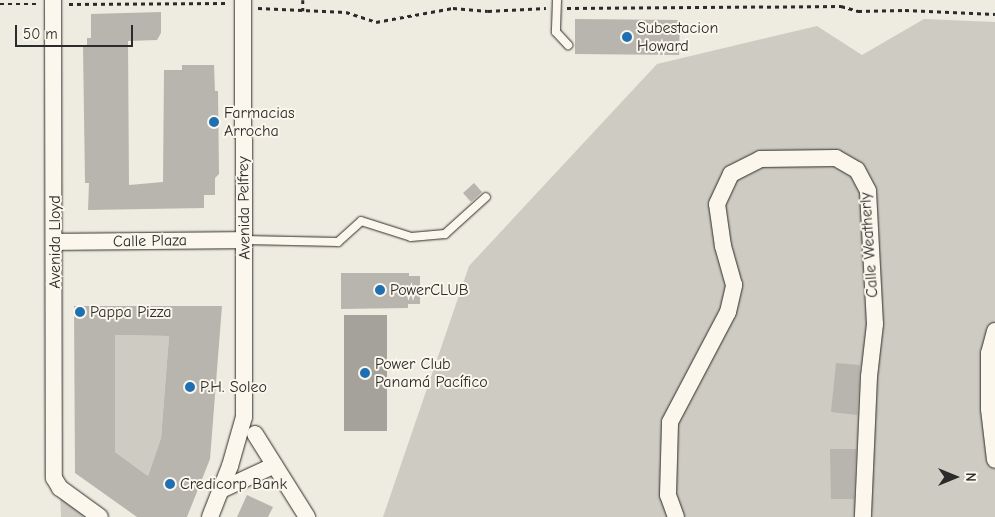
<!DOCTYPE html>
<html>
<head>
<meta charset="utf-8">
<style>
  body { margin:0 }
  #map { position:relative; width:995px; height:517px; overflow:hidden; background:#eeebe0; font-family:"Comic Neue",sans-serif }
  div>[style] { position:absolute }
  .green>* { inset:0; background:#cecbc2 }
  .water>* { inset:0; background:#a4a29a }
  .building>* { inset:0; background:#b8b5ae }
  .path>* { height:2.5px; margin-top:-1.25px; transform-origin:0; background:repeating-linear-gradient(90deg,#2b2b2b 0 4px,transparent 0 8px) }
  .roads { filter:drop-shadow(0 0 1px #2b2b2b) drop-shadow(0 0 1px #2b2b2b) }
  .lane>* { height:8px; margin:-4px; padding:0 4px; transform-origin:4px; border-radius:4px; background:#fbf7ec }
  .street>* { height:16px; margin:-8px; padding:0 8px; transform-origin:8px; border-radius:8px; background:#fbf7ec }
  .dots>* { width:14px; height:14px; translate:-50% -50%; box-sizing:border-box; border:2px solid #fbf7ec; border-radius:50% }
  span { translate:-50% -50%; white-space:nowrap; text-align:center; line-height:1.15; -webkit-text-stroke:4px #fbf7ec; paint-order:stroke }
  .poi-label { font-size:16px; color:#2b2b2b }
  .left { translate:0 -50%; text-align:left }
  .street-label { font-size:16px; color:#2b2b2b }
  .north { position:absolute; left:930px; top:452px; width:50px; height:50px; -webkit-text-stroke:4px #fbf7ec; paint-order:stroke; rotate:90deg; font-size:14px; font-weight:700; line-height:20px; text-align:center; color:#2b2b2b }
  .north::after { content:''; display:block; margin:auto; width:18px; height:22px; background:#2b2b2b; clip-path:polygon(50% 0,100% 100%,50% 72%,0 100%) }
  .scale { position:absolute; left:15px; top:25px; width:118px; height:22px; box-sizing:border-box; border:2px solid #2b2b2b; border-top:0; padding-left:6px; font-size:15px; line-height:18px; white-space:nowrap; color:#2b2b2b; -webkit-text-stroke:4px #fbf7ec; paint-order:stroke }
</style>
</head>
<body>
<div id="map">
  <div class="green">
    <i style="clip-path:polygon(924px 19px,995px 22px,995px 517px,383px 517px,469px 266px,657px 64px,817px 26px,862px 55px)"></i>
    <i style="clip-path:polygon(115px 335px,169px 336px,161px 438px,148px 476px,115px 452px)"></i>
    <i style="clip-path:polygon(60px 488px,100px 517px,61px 517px)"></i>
  </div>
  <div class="water">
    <i style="clip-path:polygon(344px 315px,387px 315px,387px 431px,344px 431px)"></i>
  </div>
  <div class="building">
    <i style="clip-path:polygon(161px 12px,161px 33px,157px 40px,128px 41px,129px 185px,163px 182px,164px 70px,182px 70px,182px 65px,214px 65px,215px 91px,218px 91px,219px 174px,215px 178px,215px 195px,204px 195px,204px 208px,88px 210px,89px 183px,85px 183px,83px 47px,87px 47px,87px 38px,91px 38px,91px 14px)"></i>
    <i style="clip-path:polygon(575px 19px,680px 20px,679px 55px,575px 54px)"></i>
    <i style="clip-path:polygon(474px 183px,482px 192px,471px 202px,463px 193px)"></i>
    <i style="clip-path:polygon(341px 273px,409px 273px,409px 276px,420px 276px,420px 304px,408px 304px,408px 308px,341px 309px)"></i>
    <i style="clip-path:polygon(evenodd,74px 306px,222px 306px,210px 459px,187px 517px,137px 517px,75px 473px,74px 306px,115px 335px,169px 336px,161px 438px,148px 476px,115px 452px,115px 335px)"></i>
    <i style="clip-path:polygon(836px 363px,860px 365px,857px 415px,831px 412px)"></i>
    <i style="clip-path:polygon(830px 449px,856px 449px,854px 499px,831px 499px)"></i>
    <i style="clip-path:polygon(247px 495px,273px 507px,268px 517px,237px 517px)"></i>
  </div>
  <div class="path">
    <i style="left:303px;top:0;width:11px;rotate:90deg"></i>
    <i style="left:0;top:4px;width:38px"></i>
    <i style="left:69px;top:4px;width:159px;rotate:-0.4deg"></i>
    <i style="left:258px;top:8px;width:88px;rotate:2.6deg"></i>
    <i style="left:346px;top:12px;width:32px;rotate:18deg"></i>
    <i style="left:376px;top:22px;width:78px;rotate:-10.3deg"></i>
    <i style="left:453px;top:8px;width:35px;rotate:5deg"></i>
    <i style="left:488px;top:11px;width:58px;rotate:-3deg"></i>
    <i style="left:567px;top:8px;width:274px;rotate:-0.4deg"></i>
    <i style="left:841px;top:6px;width:18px;rotate:16deg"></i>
    <i style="left:858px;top:11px;width:47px;rotate:-1.2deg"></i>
    <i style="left:905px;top:10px;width:90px;rotate:2.5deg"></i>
  </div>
  <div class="roads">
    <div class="lane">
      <i style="left:557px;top:0;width:32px;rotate:92deg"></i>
      <i style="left:556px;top:32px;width:18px;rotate:47deg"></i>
      <i style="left:245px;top:240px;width:93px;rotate:1.2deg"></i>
      <i style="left:338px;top:242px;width:31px;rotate:-42deg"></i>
      <i style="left:361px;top:221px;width:52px;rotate:17.7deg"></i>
      <i style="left:411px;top:237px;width:34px;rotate:-5deg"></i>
      <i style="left:445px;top:234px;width:55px;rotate:-42.1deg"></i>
    </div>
    <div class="street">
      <i style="left:53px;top:0;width:478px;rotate:89.9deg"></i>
      <i style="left:54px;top:478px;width:12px;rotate:59deg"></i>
      <i style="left:60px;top:488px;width:49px;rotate:35.9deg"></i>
      <i style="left:55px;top:242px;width:190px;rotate:-0.6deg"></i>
      <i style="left:995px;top:331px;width:23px;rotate:105deg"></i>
      <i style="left:989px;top:353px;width:56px;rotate:90deg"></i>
      <i style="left:989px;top:409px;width:51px;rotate:83.3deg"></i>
      <i style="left:255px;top:434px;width:98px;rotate:57.9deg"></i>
      <i style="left:221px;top:490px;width:57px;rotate:-24.8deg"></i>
      <i style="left:210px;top:517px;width:55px;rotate:-68.6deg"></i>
      <i style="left:230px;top:466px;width:51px;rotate:-74.1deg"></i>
      <i style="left:244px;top:417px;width:417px;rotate:-90.1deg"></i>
      <i style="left:676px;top:517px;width:23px;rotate:-110deg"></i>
      <i style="left:668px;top:495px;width:73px;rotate:-88.4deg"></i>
      <i style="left:670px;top:422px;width:124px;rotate:-62.2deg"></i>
      <i style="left:728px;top:312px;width:28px;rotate:-77deg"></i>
      <i style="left:734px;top:285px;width:41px;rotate:-105.8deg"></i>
      <i style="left:723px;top:246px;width:42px;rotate:-98.1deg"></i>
      <i style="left:717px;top:204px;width:33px;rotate:-65deg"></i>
      <i style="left:731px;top:174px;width:33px;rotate:-27deg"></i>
      <i style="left:760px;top:159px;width:76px;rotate:-0.8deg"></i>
      <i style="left:836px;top:158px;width:24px;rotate:30deg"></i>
      <i style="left:857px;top:170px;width:24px;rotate:62deg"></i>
      <i style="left:868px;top:191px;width:133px;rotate:87deg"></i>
      <i style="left:875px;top:324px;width:53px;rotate:96.5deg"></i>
      <i style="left:869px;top:377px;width:140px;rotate:92.5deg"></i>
    </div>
  </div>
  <div class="dots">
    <i style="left:627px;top:37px;background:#1f6fb2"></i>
    <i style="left:214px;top:122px;background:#1f6fb2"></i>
    <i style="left:380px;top:290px;background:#1f6fb2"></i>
    <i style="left:80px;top:312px;background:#1f6fb2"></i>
    <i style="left:365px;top:373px;background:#1f6fb2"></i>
    <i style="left:190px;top:387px;background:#1f6fb2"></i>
    <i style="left:170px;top:484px;background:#1f6fb2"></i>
  </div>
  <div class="poi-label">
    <span class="left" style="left:637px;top:37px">Subestacion<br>Howard</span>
    <span class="left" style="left:224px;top:122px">Farmacias<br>Arrocha</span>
    <span class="left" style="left:390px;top:290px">PowerCLUB</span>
    <span class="left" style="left:90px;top:312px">Pappa Pizza</span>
    <span class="left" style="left:375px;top:373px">Power Club<br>Panamá Pacífico</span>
    <span class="left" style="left:200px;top:387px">P.H. Soleo</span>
    <span class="left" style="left:180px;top:484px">Credicorp Bank</span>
  </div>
  <div class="street-label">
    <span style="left:244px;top:208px;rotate:-91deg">Avenida Pelfrey</span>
    <span style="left:150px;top:241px;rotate:-1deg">Calle Plaza</span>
    <span style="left:55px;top:242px;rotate:-90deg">Avenida Lloyd</span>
    <span style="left:869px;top:245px;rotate:-94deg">Calle Weatherly</span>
  </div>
  <div class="north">N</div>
  <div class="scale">50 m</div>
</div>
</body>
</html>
